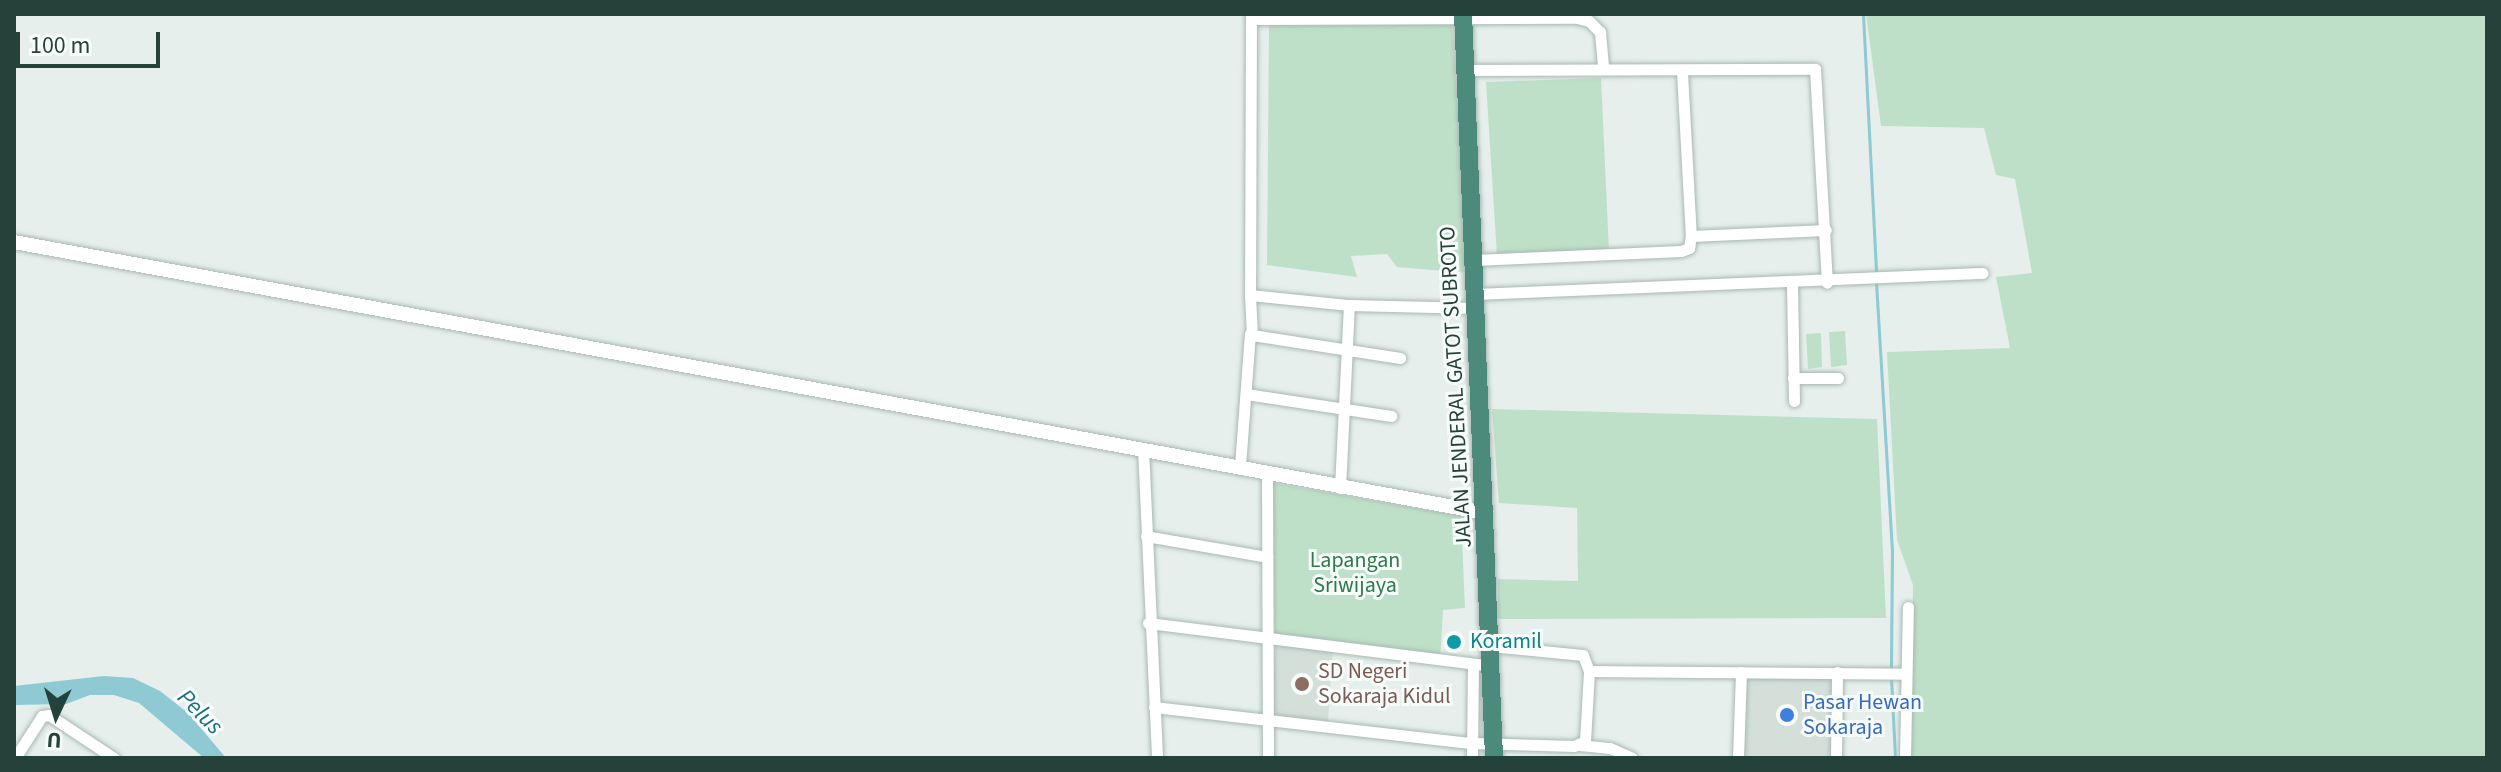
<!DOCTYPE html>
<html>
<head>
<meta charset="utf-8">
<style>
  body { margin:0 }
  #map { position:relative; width:2501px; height:772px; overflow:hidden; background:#e6efeb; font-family:"Source Sans 3",sans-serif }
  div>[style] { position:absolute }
  .built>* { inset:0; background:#d4dfda }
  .green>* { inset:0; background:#bfe0c8 }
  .water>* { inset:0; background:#8ec9d4 }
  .stream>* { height:3px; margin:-1.5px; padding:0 1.5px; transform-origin:1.5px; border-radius:1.5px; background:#8ec9d4 }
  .roads { filter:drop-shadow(0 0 2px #a8b8b2) drop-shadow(0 0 2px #a8b8b2) }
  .minor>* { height:11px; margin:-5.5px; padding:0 5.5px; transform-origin:5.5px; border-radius:5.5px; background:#fff }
  .tertiary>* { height:14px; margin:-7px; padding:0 7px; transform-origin:7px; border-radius:7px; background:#fff }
  .trunk>* { height:18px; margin:-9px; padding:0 9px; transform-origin:9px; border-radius:9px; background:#4c8a7c }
  .dots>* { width:22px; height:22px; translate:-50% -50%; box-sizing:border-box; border:4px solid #f7fbf9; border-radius:50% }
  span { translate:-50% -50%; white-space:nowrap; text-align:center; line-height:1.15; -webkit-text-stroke:6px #f7fbf9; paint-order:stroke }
  .street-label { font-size:22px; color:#24423a }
  .park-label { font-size:22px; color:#2d7a4b }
  .culture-label { font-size:22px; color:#0d838f }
  .left { translate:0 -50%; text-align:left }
  .education-label { font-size:22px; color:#785e54 }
  .shop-label { font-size:22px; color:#366cbe }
  .water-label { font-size:24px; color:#1c6f80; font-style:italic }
  .frame { position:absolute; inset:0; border:16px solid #24423a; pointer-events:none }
  .north { position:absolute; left:16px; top:676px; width:80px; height:80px; -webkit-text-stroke:6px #f7fbf9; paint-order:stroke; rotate:184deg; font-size:22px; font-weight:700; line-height:32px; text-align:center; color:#24423a }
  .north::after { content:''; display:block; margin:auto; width:28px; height:36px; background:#24423a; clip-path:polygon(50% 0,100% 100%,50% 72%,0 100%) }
  .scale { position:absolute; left:16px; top:32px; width:144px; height:36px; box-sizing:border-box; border:4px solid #24423a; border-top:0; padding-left:10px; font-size:24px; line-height:28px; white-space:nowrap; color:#24423a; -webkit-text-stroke:6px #f7fbf9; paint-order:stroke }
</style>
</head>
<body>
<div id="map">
  <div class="built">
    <i style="clip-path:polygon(1276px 646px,1333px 650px,1328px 721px,1271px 717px)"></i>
    <i style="clip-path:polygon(1835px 671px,1833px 758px,1740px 758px,1741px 672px)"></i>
  </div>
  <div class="green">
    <i style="clip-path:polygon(1866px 14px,2487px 14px,2487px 758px,1911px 758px,1913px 585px,1897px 540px,1887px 352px,2010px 348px,1996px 277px,2032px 273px,2015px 179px,1996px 175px,1984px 128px,1881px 126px)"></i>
    <i style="clip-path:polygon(1452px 24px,1468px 273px,1397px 267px,1387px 254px,1351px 256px,1357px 277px,1267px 265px,1269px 25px)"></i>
    <i style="clip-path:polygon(1601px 78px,1609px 252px,1497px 256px,1486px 82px)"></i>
    <i style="clip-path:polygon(1845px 331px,1847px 365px,1831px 367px,1829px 332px)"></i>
    <i style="clip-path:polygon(1821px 333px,1822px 367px,1808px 369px,1806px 334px)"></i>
    <i style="clip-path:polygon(1492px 409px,1877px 419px,1886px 618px,1498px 619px,1498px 579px,1578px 581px,1577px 508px,1499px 503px)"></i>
    <i style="clip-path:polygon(1272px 483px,1461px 516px,1465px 608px,1443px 610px,1440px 661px,1275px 637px)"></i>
  </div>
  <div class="water">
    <i style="clip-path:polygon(104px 676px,133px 678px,160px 691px,188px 713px,226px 758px,204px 758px,139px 703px,114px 695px,90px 695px,66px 704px,14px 705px,14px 686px)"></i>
  </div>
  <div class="stream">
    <i style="left:1863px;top:14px;width:261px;rotate:87.1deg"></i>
    <i style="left:1876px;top:282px;width:268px;rotate:86.6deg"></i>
    <i style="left:1892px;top:550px;width:120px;rotate:90.5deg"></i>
    <i style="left:1891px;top:678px;width:80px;rotate:87.1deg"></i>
  </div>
  <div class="roads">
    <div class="minor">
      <i style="left:1251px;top:14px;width:281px;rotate:90.2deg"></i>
      <i style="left:1250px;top:295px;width:100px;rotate:5.8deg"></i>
      <i style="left:1349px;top:305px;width:127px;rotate:1.4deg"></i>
      <i style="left:1251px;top:19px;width:326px;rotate:-0.2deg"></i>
      <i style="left:1577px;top:18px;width:12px;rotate:14deg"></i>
      <i style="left:1589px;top:21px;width:16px;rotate:45deg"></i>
      <i style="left:1600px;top:32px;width:34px;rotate:85deg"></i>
      <i style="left:1467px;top:70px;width:348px;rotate:-0.2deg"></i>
      <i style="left:1815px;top:69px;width:214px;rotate:86.8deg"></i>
      <i style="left:1682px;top:72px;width:164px;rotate:86.9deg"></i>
      <i style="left:1474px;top:260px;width:207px;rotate:-2.5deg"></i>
      <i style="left:1681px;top:251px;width:9px;rotate:-21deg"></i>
      <i style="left:1689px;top:248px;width:12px;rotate:-81deg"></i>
      <i style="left:1691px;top:236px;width:135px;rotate:-2.5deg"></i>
      <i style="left:1792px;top:285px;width:116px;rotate:89deg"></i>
      <i style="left:1475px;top:294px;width:508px;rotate:-2.37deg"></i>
      <i style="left:1250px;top:295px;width:40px;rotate:87.1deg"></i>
      <i style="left:1252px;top:335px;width:150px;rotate:8.8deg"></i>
      <i style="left:1793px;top:378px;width:45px"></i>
      <i style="left:1246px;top:394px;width:147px;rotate:8.6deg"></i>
      <i style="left:1143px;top:448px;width:310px;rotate:87.4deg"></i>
      <i style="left:1240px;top:466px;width:133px;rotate:-85.7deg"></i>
      <i style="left:1267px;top:473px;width:285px;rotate:89.8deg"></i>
      <i style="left:1340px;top:488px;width:183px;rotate:-87.2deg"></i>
      <i style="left:1146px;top:536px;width:123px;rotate:9.8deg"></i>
      <i style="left:1148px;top:623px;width:346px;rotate:7.1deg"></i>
      <i style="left:1589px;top:671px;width:315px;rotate:0.5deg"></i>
      <i style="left:1154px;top:707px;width:320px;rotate:6.5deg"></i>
      <i style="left:1472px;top:743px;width:102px;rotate:1.7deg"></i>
      <i style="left:1574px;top:746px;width:12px;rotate:-24deg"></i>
      <i style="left:1585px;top:741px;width:70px;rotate:-86.7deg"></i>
      <i style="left:1589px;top:671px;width:17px;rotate:-111deg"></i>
      <i style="left:1583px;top:655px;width:93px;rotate:-174.5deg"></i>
      <i style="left:1580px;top:745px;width:30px;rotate:6deg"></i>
      <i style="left:1610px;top:748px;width:24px;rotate:24deg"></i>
      <i style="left:15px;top:758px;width:50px;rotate:-57.3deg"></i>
      <i style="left:42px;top:716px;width:7px;rotate:-8deg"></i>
      <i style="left:49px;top:715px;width:78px;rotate:33.5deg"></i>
      <i style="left:1472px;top:758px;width:94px;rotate:-89.4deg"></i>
      <i style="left:1738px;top:758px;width:86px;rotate:-88deg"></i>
      <i style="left:1836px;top:758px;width:86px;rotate:-89.3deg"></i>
      <i style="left:1905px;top:758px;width:151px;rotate:-88.9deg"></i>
    </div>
    <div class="tertiary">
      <i style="left:14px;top:242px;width:1497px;rotate:10.43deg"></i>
    </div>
    <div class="trunk">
      <i style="left:1463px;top:14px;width:745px;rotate:87.61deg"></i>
    </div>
  </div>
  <div class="dots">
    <i style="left:1454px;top:642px;background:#0f9aa8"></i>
    <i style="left:1302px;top:684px;background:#8d6e63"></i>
    <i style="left:1787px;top:715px;background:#3f7fe0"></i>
  </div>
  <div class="street-label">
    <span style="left:1456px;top:387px;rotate:-93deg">JALAN JENDERAL GATOT SUBROTO</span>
  </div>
  <div class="park-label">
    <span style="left:1355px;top:573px">Lapangan<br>Sriwijaya</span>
  </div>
  <div class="culture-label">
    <span class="left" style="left:1470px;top:642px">Koramil</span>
  </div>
  <div class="education-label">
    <span class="left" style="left:1318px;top:684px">SD Negeri<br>Sokaraja Kidul</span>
  </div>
  <div class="shop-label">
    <span class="left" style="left:1803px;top:715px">Pasar Hewan<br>Sokaraja</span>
  </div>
  <div class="water-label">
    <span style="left:200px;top:712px;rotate:45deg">Pelus</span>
  </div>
  <div class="frame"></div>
  <div class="north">U</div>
  <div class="scale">100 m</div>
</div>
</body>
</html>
